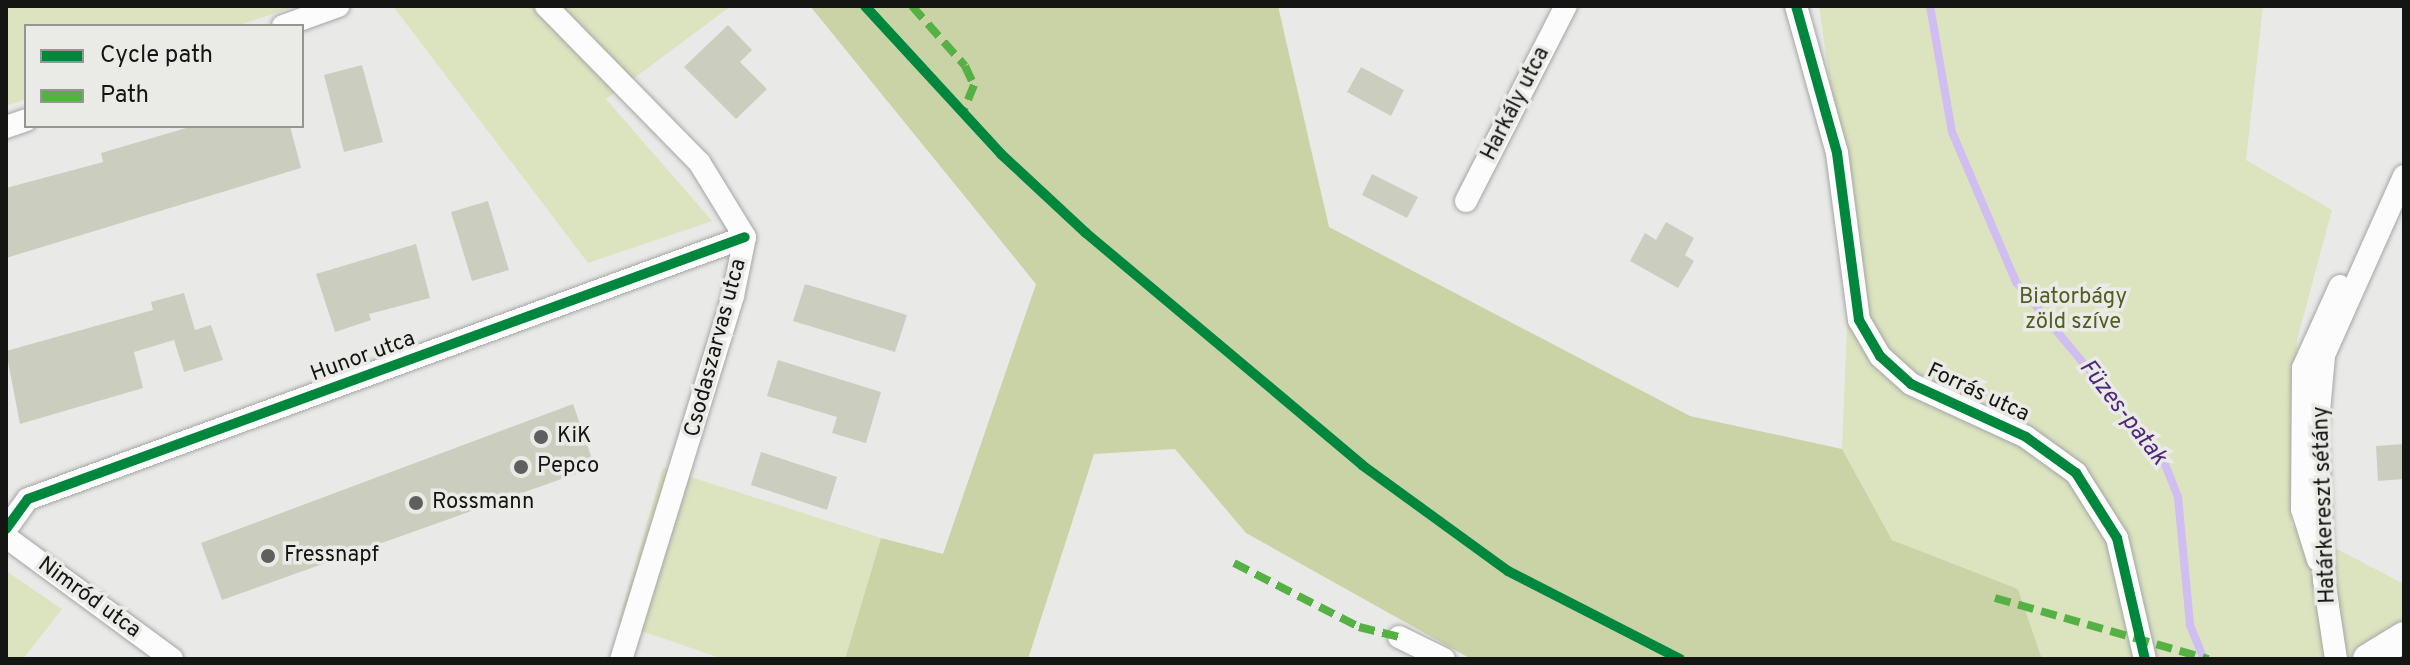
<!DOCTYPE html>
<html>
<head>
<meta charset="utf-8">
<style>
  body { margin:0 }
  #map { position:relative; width:2410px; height:665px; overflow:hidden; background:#e9eae8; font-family:Overpass,sans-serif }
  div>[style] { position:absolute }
  .green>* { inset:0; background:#dbe3bf }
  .forest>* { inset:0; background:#cad3a5 }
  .stream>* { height:8px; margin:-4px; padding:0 4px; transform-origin:4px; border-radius:4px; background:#d0bdf1 }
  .building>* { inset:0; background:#cbcebe }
  .roads { filter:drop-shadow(0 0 2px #a5a6a4) drop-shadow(0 0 2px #a5a6a4) }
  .minor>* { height:22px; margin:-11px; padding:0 11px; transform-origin:11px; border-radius:11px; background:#fcfcfc }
  .secondary>* { height:30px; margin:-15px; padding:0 15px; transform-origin:15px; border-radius:15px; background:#fcfcfc }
  .quiet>* { height:8px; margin-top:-4px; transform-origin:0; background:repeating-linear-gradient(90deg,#55b144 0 16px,transparent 0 24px) }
  .cycleway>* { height:10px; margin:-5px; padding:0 5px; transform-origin:5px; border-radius:5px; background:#00873e }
  .dots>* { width:22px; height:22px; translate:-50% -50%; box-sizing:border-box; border:4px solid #eaebe7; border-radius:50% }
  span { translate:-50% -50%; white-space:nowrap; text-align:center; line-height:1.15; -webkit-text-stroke:7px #eaebe7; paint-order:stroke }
  .street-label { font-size:22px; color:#151514 }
  .park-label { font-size:22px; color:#535d22 }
  .poi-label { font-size:22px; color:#151514 }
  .left { translate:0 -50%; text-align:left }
  .water-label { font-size:24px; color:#4e287d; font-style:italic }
  .frame { position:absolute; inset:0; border:8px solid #151514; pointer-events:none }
  .legend { position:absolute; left:24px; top:24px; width:280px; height:104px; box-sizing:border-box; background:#eaebe7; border:2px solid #959593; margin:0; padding:10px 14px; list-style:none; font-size:24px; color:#151514 }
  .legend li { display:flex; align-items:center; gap:16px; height:40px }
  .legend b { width:40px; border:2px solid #959593 }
</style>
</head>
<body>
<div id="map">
  <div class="green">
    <i style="clip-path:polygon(6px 6px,295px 6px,237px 26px,26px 26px,26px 99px,6px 106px)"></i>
    <i style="clip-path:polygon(393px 6px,731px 6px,606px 99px,712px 221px,588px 263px)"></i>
    <i style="clip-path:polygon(1819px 6px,2263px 6px,2246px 160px,2332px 210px,2297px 340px,2291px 525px,2404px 584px,2404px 659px,2042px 659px,2018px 589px,1892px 540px,1842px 449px,1851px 230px)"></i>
    <i style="clip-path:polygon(663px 468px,881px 538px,845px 659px,723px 659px,618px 623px)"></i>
    <i style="clip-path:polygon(6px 571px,62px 609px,23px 659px,6px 659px)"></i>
  </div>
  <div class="forest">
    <i style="clip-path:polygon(810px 6px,1278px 6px,1329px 227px,1690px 416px,1842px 449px,1892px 540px,2018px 589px,2042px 659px,1471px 659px,1246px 533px,1175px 449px,1094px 454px,1028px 659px,845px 659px,881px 538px,943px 554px,1036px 284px)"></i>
  </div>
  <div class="stream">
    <i style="left:1930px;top:6px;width:128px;rotate:80.1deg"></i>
    <i style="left:1952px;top:132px;width:163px;rotate:66.9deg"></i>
    <i style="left:2016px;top:282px;width:230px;rotate:50.3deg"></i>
    <i style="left:2163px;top:459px;width:41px;rotate:68.5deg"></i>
    <i style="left:2178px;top:497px;width:129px;rotate:84.6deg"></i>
    <i style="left:2190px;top:625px;width:37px;rotate:68deg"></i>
  </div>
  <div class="building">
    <i style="clip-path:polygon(728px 25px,752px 50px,740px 62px,767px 89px,736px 119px,684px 67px)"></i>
    <i style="clip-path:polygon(362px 65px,383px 142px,344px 152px,324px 75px)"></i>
    <i style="clip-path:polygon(1361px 67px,1404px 90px,1391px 116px,1347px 92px)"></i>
    <i style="clip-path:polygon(193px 126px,290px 126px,301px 168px,6px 258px,6px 188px,103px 162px,101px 153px)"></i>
    <i style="clip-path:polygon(1372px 174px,1418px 197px,1407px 218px,1362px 195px)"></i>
    <i style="clip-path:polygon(488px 201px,509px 270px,472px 281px,451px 212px)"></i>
    <i style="clip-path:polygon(1666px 222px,1694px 238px,1685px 255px,1694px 261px,1678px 288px,1630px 261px,1645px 233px,1656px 240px)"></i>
    <i style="clip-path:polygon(416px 244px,430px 298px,369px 314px,371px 320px,335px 332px,316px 274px)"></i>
    <i style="clip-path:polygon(805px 284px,907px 315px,895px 352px,793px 321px)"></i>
    <i style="clip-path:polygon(184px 293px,195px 330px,211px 325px,223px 360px,184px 372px,174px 340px,134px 352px,143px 388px,20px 424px,6px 351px,153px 310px,151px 302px)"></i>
    <i style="clip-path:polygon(778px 360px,881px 392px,866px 443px,832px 433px,837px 417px,767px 396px)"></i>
    <i style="clip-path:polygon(573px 404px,595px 467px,222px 600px,201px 543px)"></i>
    <i style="clip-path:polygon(2404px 444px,2404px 479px,2378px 481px,2376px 446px)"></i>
    <i style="clip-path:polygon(761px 452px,837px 477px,827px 510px,751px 485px)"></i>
  </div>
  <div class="roads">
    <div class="minor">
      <i style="left:546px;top:6px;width:219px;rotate:45.6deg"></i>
      <i style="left:699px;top:162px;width:88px;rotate:58.5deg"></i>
      <i style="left:745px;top:237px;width:60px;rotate:101.5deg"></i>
      <i style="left:733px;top:296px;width:380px;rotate:107.1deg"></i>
      <i style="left:1796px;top:6px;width:153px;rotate:74.4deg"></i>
      <i style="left:1837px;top:153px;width:168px;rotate:82.5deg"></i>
      <i style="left:1859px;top:320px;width:42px;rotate:59.7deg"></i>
      <i style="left:1880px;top:356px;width:42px;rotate:42.1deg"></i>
      <i style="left:1911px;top:384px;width:127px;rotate:24.7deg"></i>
      <i style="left:2026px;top:437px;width:62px;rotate:35.8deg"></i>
      <i style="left:2076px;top:473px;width:77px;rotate:57.8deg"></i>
      <i style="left:2117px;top:538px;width:124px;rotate:77deg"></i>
      <i style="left:283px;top:26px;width:59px;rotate:-20deg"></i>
      <i style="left:6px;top:127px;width:21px;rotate:-19deg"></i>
      <i style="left:1466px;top:201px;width:219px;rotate:-62.9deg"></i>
      <i style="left:6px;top:529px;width:37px;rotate:-54deg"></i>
      <i style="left:28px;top:499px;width:763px;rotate:-20.07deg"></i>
      <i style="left:6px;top:537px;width:206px;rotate:36.3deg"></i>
      <i style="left:2318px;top:560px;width:53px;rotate:-107.4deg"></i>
      <i style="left:2302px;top:509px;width:141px;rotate:-89.6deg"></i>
      <i style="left:2303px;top:368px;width:90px;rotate:-65.7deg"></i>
      <i style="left:1399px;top:637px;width:50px;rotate:26.1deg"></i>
      <i style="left:2336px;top:659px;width:80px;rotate:-98.6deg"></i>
      <i style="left:2324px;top:580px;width:146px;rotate:-92.7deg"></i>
      <i style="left:2317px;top:434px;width:79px;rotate:-84.9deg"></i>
      <i style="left:2324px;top:355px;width:196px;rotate:-65.9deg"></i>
    </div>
    <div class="secondary">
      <i style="left:2368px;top:659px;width:42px;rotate:-31.4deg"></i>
    </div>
  </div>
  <div class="quiet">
    <i style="left:912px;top:6px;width:80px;rotate:48.5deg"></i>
    <i style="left:965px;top:66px;width:21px;rotate:65deg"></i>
    <i style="left:974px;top:85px;width:31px;rotate:112deg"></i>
    <i style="left:1234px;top:563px;width:140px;rotate:27.1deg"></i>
    <i style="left:1359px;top:627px;width:41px;rotate:14deg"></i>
    <i style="left:1995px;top:598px;width:222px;rotate:16deg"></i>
  </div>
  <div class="cycleway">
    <i style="left:865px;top:6px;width:201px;rotate:47.4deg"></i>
    <i style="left:1001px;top:154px;width:116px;rotate:42.9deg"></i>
    <i style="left:1086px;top:233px;width:361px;rotate:40deg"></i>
    <i style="left:1362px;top:465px;width:180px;rotate:36deg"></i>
    <i style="left:1508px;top:571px;width:193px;rotate:27.1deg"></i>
    <i style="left:1796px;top:6px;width:153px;rotate:74.4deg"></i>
    <i style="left:1837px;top:153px;width:168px;rotate:82.5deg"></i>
    <i style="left:1859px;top:320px;width:42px;rotate:59.7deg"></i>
    <i style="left:1880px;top:356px;width:42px;rotate:42.1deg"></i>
    <i style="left:1911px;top:384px;width:127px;rotate:24.7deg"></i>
    <i style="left:2026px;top:437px;width:62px;rotate:35.8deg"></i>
    <i style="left:2076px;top:473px;width:77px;rotate:57.8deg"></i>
    <i style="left:2117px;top:538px;width:124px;rotate:77deg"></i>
    <i style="left:6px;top:529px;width:37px;rotate:-54deg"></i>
    <i style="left:28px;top:499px;width:763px;rotate:-20.07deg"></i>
  </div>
  <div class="dots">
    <i style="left:541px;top:437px;background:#5f605e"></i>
    <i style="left:521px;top:467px;background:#5f605e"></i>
    <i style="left:416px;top:503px;background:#5f605e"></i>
    <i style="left:268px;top:556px;background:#5f605e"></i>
  </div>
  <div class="street-label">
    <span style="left:1516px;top:104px;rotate:-63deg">Harkály utca</span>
    <span style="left:716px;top:348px;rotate:-75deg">Csodaszarvas utca</span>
    <span style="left:363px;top:357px;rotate:-20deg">Hunor utca</span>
    <span style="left:1978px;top:393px;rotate:25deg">Forrás utca</span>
    <span style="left:2325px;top:505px;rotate:-92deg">Határkereszt sétány</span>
    <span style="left:89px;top:598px;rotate:36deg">Nimród utca</span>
  </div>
  <div class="park-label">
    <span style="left:2073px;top:310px">Biatorbágy<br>zöld szíve</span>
  </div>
  <div class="poi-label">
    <span class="left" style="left:557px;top:437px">KiK</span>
    <span class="left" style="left:537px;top:467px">Pepco</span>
    <span class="left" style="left:432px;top:503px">Rossmann</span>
    <span class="left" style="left:284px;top:556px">Fressnapf</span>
  </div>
  <div class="water-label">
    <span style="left:2122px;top:413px;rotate:52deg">Füzes-patak</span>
  </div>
  <div class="frame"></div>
  <ul class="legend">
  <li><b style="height:10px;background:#00873e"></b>Cycle path</li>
  <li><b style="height:10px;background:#55b144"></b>Path</li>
  </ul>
</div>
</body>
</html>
